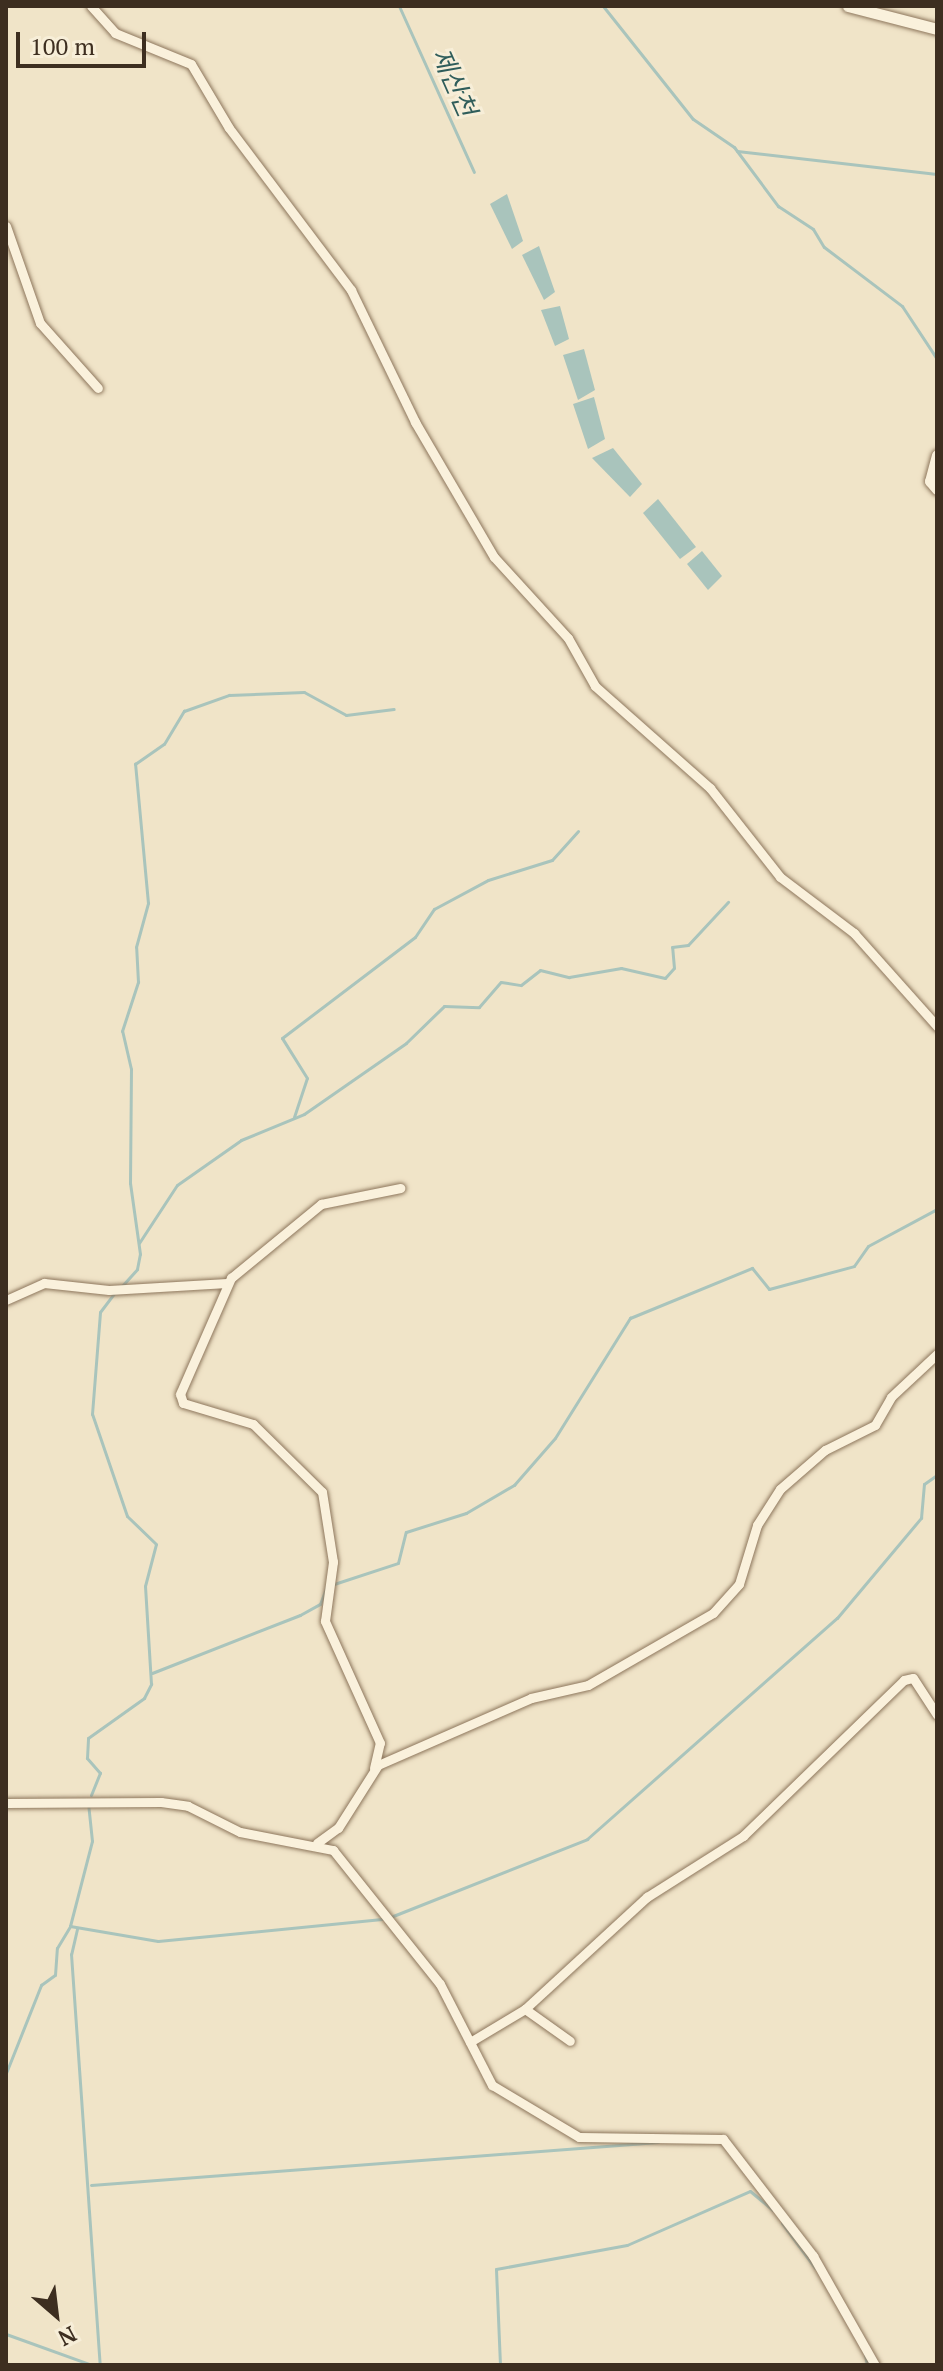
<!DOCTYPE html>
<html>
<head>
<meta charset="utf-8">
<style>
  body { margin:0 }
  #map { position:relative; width:943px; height:2371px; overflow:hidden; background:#f0e4c8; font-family:"PT Serif","Noto Sans KR",serif }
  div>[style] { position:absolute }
  .water>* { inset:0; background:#a9c4bc }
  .stream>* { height:3px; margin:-1.5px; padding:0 1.5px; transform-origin:1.5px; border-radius:1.5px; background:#a9c4bc }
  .roads { filter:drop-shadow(0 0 2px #8d765c) drop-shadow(0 0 2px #8d765c) }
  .minor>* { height:9px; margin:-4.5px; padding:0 4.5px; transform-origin:4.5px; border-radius:4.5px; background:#faf1dc }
  .tertiary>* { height:11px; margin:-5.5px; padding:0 5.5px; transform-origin:5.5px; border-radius:5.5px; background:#faf1dc }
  span { translate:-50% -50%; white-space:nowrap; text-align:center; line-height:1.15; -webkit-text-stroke:6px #f7eed8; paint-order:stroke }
  .water-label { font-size:26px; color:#2f5d5a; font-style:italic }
  .frame { position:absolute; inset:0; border:8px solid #3d2e20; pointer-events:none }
  .north { position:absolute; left:16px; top:2275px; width:80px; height:80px; -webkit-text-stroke:6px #f7eed8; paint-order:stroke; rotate:152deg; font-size:22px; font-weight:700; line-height:32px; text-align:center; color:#3d2e20 }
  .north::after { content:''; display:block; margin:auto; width:28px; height:36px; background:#3d2e20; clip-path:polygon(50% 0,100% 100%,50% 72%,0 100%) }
  .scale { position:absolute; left:16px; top:32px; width:130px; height:36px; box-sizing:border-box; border:4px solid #3d2e20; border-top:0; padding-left:10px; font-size:24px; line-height:28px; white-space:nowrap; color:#3d2e20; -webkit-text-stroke:6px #f7eed8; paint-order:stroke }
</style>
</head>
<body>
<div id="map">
  <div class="water">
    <i style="clip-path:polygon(507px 194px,523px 241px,512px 249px,490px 204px)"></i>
    <i style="clip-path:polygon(539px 246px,555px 292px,544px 300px,522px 255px)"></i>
    <i style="clip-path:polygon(560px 306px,569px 339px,555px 346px,541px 310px)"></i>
    <i style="clip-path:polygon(584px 349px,595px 390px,578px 400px,563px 355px)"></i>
    <i style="clip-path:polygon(594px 397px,605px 439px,588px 449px,573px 404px)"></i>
    <i style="clip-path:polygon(613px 448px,642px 484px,630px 497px,592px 458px)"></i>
    <i style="clip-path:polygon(658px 499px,696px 547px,680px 559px,643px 513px)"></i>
    <i style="clip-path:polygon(702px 551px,722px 576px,708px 590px,687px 564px)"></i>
  </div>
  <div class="stream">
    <i style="left:399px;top:6px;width:182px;rotate:65.7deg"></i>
    <i style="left:603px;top:6px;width:144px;rotate:51.5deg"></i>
    <i style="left:693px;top:119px;width:50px;rotate:34.3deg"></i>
    <i style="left:734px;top:147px;width:74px;rotate:53.3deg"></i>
    <i style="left:778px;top:206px;width:42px;rotate:33.3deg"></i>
    <i style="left:813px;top:229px;width:21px;rotate:59deg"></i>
    <i style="left:824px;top:247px;width:98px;rotate:37.1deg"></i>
    <i style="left:902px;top:306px;width:64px;rotate:56.6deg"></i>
    <i style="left:737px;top:151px;width:201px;rotate:6.6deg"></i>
    <i style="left:294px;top:1117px;width:41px;rotate:-71.6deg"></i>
    <i style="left:307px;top:1078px;width:47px;rotate:-122deg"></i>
    <i style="left:282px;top:1038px;width:167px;rotate:-37.2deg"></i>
    <i style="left:415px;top:937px;width:34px;rotate:-56deg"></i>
    <i style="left:434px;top:909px;width:61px;rotate:-28.2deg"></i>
    <i style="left:488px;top:880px;width:67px;rotate:-17.4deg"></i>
    <i style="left:552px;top:860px;width:39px;rotate:-48deg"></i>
    <i style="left:139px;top:1243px;width:69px;rotate:-56.8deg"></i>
    <i style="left:177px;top:1185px;width:78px;rotate:-35.1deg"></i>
    <i style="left:241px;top:1140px;width:68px;rotate:-22.4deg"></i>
    <i style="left:304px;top:1114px;width:124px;rotate:-34.8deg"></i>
    <i style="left:406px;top:1043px;width:53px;rotate:-44.2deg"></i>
    <i style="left:444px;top:1006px;width:35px;rotate:2deg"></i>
    <i style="left:479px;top:1007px;width:33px;rotate:-49deg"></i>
    <i style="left:501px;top:982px;width:20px;rotate:9deg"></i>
    <i style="left:521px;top:985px;width:24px;rotate:-38deg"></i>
    <i style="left:540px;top:970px;width:30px;rotate:14deg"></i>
    <i style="left:569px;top:977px;width:53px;rotate:-9.8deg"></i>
    <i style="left:621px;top:968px;width:45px;rotate:12.8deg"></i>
    <i style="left:665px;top:978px;width:13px;rotate:-48deg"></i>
    <i style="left:674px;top:968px;width:21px;rotate:-95deg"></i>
    <i style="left:672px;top:947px;width:16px;rotate:-7deg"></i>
    <i style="left:688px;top:945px;width:59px;rotate:-47.1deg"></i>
    <i style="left:121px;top:1287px;width:24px;rotate:-48deg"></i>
    <i style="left:137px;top:1269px;width:15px;rotate:-79deg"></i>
    <i style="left:140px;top:1254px;width:72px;rotate:-98deg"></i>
    <i style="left:130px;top:1183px;width:114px;rotate:-89.5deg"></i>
    <i style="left:131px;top:1069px;width:39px;rotate:-103deg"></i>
    <i style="left:122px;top:1031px;width:52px;rotate:-71.9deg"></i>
    <i style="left:138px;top:982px;width:35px;rotate:-93deg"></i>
    <i style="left:136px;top:947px;width:46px;rotate:-74.7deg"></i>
    <i style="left:148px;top:903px;width:140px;rotate:-95.3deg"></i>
    <i style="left:135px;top:764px;width:35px;rotate:-35deg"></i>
    <i style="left:164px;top:744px;width:39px;rotate:-59deg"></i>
    <i style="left:184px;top:711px;width:48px;rotate:-19.6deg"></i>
    <i style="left:229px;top:695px;width:75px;rotate:-2.3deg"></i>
    <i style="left:304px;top:692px;width:48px;rotate:28.7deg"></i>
    <i style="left:346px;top:715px;width:48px;rotate:-7.1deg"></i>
    <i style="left:334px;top:1584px;width:67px;rotate:-18.2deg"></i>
    <i style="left:398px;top:1563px;width:32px;rotate:-76deg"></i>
    <i style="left:406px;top:1532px;width:63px;rotate:-17.6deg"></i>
    <i style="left:466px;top:1513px;width:56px;rotate:-30.3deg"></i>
    <i style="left:514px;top:1485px;width:62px;rotate:-48.9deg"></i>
    <i style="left:555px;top:1438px;width:142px;rotate:-58deg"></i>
    <i style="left:630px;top:1318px;width:132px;rotate:-22.3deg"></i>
    <i style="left:752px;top:1268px;width:27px;rotate:51deg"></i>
    <i style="left:769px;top:1289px;width:88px;rotate:-15.1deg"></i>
    <i style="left:854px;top:1266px;width:24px;rotate:-55deg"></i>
    <i style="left:868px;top:1246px;width:78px;rotate:-28.2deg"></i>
    <i style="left:152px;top:1673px;width:159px;rotate:-21.4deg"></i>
    <i style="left:300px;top:1615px;width:23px;rotate:-29deg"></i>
    <i style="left:320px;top:1604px;width:19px;rotate:-69deg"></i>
    <i style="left:91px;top:1795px;width:24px;rotate:-68deg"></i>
    <i style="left:100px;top:1773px;width:20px;rotate:-131deg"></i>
    <i style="left:87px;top:1758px;width:20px;rotate:-87deg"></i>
    <i style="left:88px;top:1738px;width:69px;rotate:-35.5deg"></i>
    <i style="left:144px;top:1698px;width:16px;rotate:-63deg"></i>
    <i style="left:151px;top:1684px;width:98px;rotate:-93.5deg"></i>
    <i style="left:145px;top:1586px;width:43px;rotate:-75.3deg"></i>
    <i style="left:156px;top:1544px;width:40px;rotate:-136deg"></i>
    <i style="left:127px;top:1516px;width:108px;rotate:-108.9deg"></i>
    <i style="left:92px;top:1414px;width:102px;rotate:-85.5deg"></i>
    <i style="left:100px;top:1312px;width:25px;rotate:-53deg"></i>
    <i style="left:393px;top:1916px;width:209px;rotate:-21.6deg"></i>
    <i style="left:587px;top:1839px;width:334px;rotate:-41.5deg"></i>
    <i style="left:837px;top:1618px;width:131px;rotate:-50deg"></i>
    <i style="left:921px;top:1518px;width:34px;rotate:-85deg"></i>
    <i style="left:924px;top:1484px;width:16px;rotate:-35deg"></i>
    <i style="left:70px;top:1926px;width:89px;rotate:9.7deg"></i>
    <i style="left:158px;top:1941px;width:225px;rotate:-5.6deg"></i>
    <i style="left:77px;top:1929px;width:26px;rotate:103deg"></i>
    <i style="left:71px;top:1954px;width:412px;rotate:86deg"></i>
    <i style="left:6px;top:2073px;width:95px;rotate:-68.3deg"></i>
    <i style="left:41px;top:1985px;width:17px;rotate:-36deg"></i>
    <i style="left:55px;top:1975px;width:27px;rotate:-86deg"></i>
    <i style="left:57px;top:1948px;width:26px;rotate:-59deg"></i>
    <i style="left:70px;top:1926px;width:88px;rotate:-75.5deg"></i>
    <i style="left:92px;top:1841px;width:36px;rotate:-96deg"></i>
    <i style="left:91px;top:2185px;width:569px;rotate:-4.34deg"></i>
    <i style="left:782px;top:2223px;width:56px;rotate:53.7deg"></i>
    <i style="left:6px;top:2334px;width:91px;rotate:19.8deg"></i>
    <i style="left:865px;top:2355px;width:10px;rotate:79deg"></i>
    <i style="left:500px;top:2365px;width:96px;rotate:-92.4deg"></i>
    <i style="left:496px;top:2269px;width:133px;rotate:-10.4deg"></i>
    <i style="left:627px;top:2245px;width:134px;rotate:-23.7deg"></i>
    <i style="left:750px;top:2191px;width:30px;rotate:40deg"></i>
  </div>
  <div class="roads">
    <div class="minor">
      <i style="left:91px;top:6px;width:36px;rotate:48deg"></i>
      <i style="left:115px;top:33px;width:82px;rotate:22.2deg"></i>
      <i style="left:191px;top:64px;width:74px;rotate:59.3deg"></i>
      <i style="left:229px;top:128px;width:203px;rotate:53deg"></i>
      <i style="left:351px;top:290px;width:147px;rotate:64.1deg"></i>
      <i style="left:415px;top:422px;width:156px;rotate:59.7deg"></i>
      <i style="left:494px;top:557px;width:110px;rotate:47.6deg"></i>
      <i style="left:568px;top:638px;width:55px;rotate:60.6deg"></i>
      <i style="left:595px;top:686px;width:154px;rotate:41.6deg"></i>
      <i style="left:710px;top:788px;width:113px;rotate:51.8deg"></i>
      <i style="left:780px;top:877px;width:93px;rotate:37.1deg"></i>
      <i style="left:854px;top:933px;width:125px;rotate:48.3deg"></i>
      <i style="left:6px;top:226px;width:103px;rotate:70.7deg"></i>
      <i style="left:40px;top:323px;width:87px;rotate:48.3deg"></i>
      <i style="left:6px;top:1300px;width:42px;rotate:-24.1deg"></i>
      <i style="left:44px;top:1283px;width:65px;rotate:6.1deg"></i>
      <i style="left:109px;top:1290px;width:118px;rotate:-3.4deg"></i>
      <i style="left:374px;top:1768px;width:26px;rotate:-77deg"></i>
      <i style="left:380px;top:1743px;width:134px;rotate:-114.3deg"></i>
      <i style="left:325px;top:1621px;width:60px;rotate:-82.3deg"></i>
      <i style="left:333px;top:1562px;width:71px;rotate:-98.9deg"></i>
      <i style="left:322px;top:1492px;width:97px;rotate:-135.4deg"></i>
      <i style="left:253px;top:1424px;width:73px;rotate:-163.3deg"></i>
      <i style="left:183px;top:1403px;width:9px;rotate:-108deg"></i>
      <i style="left:180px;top:1394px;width:127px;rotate:-66.3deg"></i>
      <i style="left:231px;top:1278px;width:117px;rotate:-39.4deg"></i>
      <i style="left:321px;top:1204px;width:81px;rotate:-11.4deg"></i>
      <i style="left:6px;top:1803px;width:155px;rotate:-0.4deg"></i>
      <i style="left:161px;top:1802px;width:27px;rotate:8deg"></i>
      <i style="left:188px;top:1806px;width:58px;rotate:26.6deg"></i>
      <i style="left:240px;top:1832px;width:95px;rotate:11deg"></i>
      <i style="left:333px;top:1850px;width:171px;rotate:51.4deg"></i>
      <i style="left:440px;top:1984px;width:114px;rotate:62.8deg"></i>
      <i style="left:492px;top:2085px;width:101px;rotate:30.9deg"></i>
      <i style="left:579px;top:2137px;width:144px;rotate:0.8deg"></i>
      <i style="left:723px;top:2139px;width:148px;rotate:52.4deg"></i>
      <i style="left:813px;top:2256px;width:125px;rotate:60.4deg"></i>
      <i style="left:317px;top:1843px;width:26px;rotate:-36deg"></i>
      <i style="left:338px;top:1828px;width:75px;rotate:-57.6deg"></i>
      <i style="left:378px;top:1765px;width:167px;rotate:-23.6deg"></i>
      <i style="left:531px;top:1698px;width:58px;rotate:-12.8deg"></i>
      <i style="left:588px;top:1685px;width:144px;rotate:-29.9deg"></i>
      <i style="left:713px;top:1613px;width:39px;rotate:-48deg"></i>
      <i style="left:739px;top:1584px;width:62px;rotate:-73deg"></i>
      <i style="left:757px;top:1525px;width:43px;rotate:-57.4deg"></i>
      <i style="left:780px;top:1489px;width:60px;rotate:-40.9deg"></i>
      <i style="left:825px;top:1450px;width:56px;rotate:-26.6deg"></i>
      <i style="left:875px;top:1425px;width:32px;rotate:-60deg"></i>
      <i style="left:891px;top:1397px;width:63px;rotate:-43.1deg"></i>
      <i style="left:525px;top:2009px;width:166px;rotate:-42.6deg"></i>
      <i style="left:647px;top:1897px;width:114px;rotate:-32.4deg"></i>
      <i style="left:743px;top:1836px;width:224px;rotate:-44.1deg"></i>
      <i style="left:904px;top:1680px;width:9px;rotate:-13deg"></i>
      <i style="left:913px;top:1678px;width:44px;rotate:57deg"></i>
      <i style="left:470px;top:2042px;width:64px;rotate:-31deg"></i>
      <i style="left:525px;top:2009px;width:55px;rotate:35.4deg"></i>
    </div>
    <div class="tertiary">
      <i style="left:848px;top:6px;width:92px;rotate:14.5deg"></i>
      <i style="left:937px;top:455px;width:27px;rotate:105deg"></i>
      <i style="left:930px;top:481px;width:11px;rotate:49deg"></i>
    </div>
  </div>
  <div class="water-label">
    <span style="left:454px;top:82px;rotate:66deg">제산천</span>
  </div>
  <div class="frame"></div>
  <div class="north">N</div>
  <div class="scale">100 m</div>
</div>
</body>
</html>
